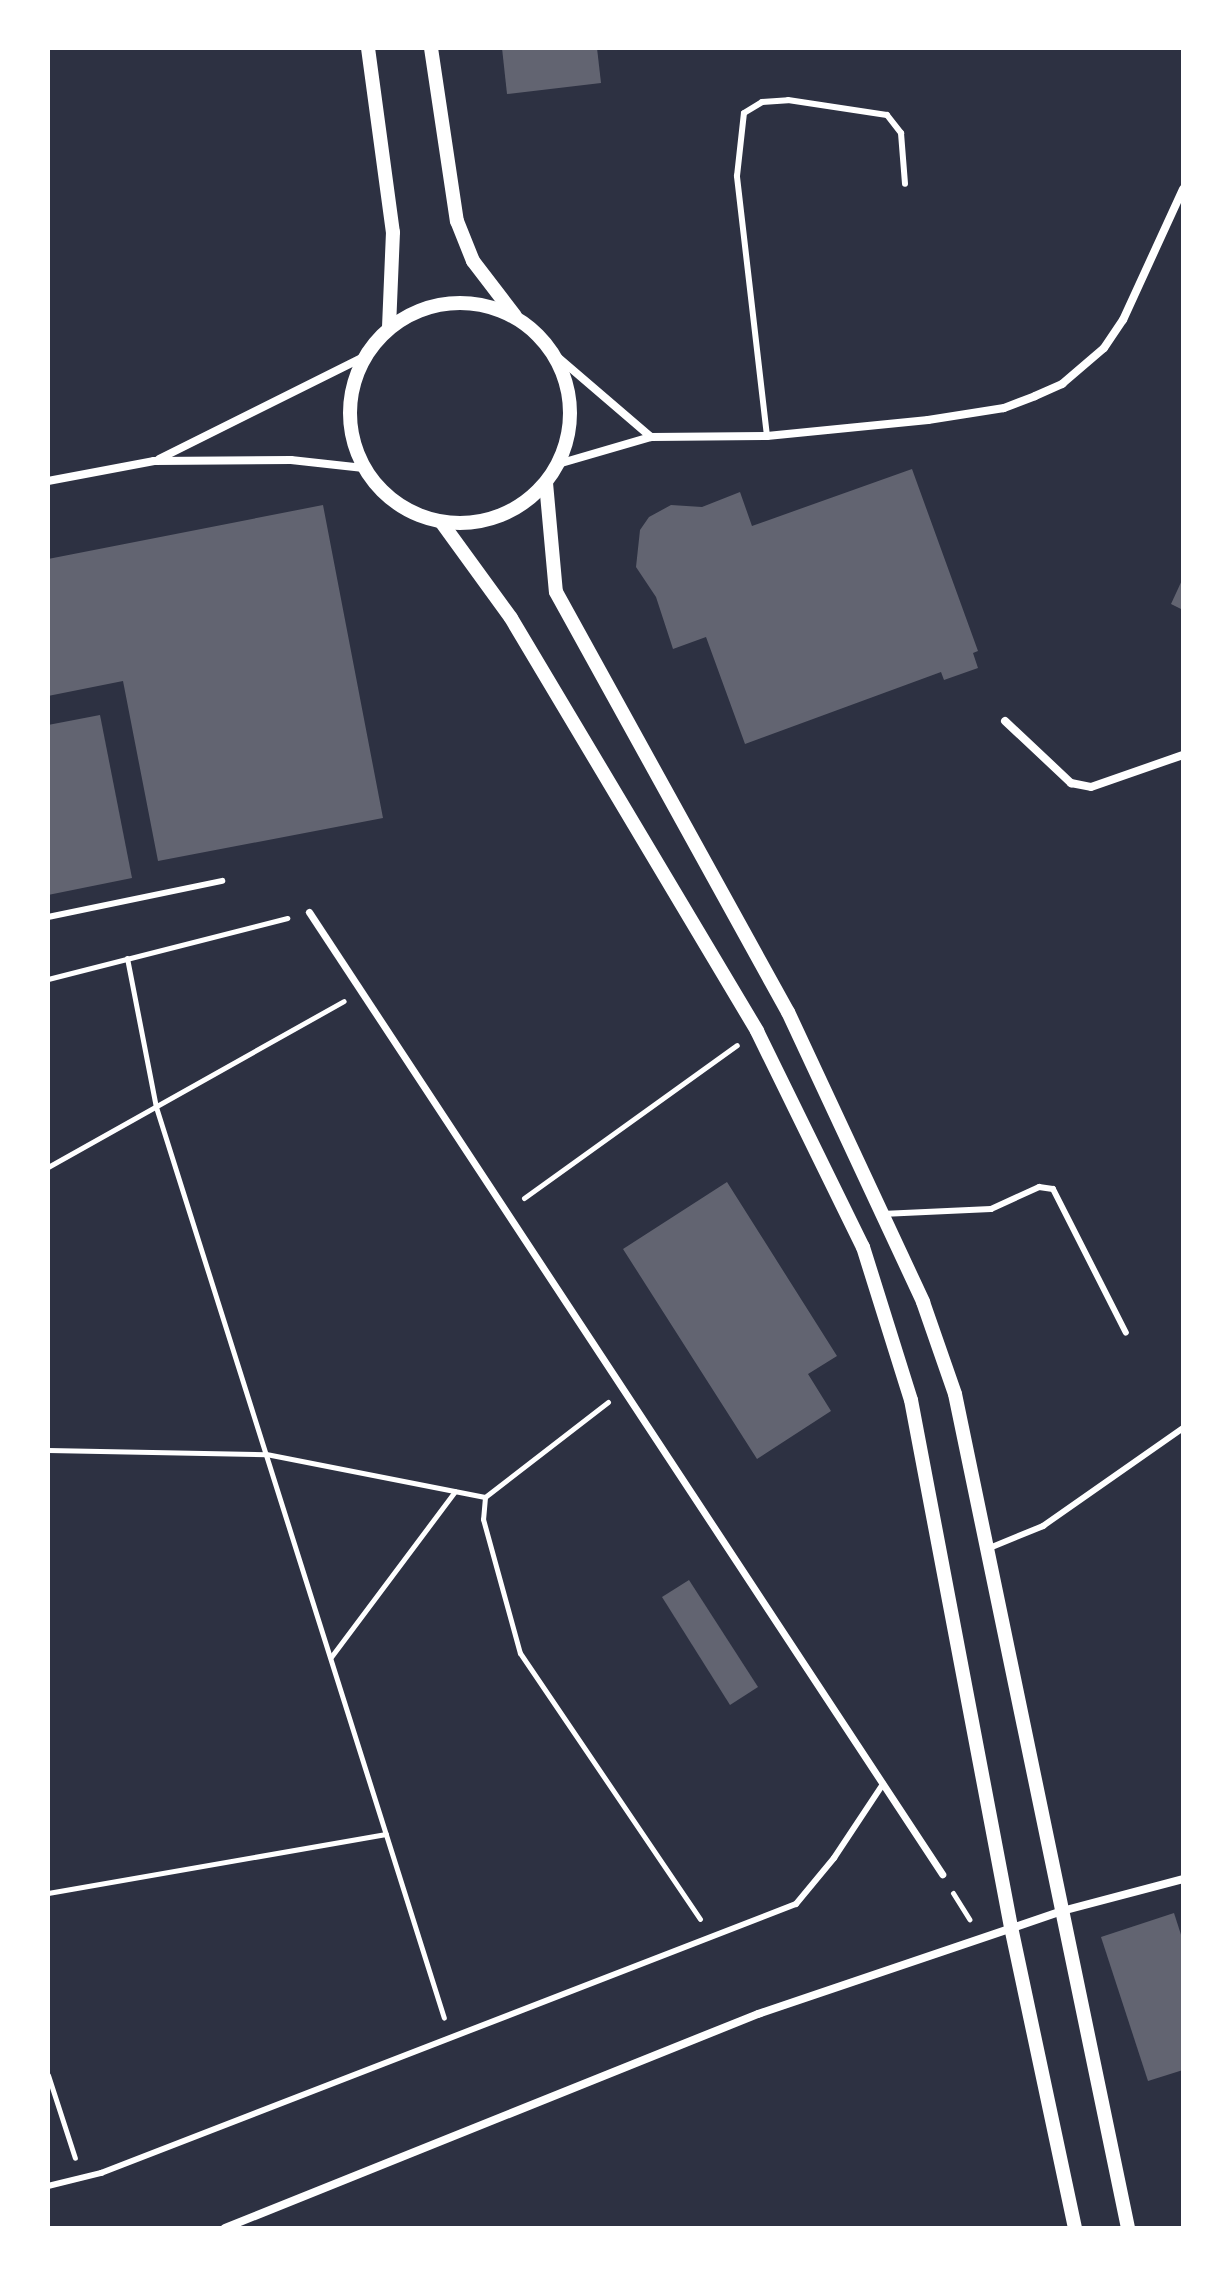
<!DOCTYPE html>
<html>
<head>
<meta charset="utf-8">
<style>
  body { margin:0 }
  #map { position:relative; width:1231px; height:2276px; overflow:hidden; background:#2d3142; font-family:"Libre Baskerville",serif }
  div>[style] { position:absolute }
  .building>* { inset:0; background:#626471 }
  .path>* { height:5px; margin:-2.5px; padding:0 2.5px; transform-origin:2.5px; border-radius:2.5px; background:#fff }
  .service>* { height:6px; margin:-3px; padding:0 3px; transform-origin:3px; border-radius:3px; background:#fff }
  .pedestrian>* { height:7px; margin:-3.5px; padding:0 3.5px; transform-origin:3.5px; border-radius:3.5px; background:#fff }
  .minor>* { height:8px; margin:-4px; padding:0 4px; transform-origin:4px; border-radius:4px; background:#fff }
  .tertiary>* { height:14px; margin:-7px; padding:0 7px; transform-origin:7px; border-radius:7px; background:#fff }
  .tertiary>.ring { margin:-7px; padding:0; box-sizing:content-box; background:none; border:14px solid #fff; border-radius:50% }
  span { translate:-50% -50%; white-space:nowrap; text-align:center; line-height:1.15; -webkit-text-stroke:6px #fff; paint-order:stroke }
  .frame { position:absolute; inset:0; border:50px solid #fff; pointer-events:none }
</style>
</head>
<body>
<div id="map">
  <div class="building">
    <i style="clip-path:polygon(502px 48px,597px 48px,601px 83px,507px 94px)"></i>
    <i style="clip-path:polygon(912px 469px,978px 651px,973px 653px,978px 668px,944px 680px,941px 672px,745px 744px,706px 637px,673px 649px,656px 597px,636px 567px,640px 530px,649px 517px,671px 505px,702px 507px,740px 492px,752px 526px)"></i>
    <i style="clip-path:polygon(323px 505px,383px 818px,158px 861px,123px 681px,48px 696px,48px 559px)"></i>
    <i style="clip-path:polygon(1183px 578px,1183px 610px,1171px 604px)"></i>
    <i style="clip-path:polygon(100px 715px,132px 878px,48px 895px,48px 725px)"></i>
    <i style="clip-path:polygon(727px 1182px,837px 1356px,808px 1374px,831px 1411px,757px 1459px,623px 1249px)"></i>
    <i style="clip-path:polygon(689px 1580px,758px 1687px,730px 1705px,662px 1597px)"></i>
    <i style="clip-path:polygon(1174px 1913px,1183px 1941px,1183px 2070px,1148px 2081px,1101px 1937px)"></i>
  </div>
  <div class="path">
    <i style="left:127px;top:958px;width:152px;rotate:79deg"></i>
    <i style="left:156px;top:1107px;width:955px;rotate:72.46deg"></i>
    <i style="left:48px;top:979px;width:247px;rotate:-14.3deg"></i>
    <i style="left:48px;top:1167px;width:339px;rotate:-29.3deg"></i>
    <i style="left:524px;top:1198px;width:262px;rotate:-35.7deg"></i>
    <i style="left:608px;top:1402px;width:155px;rotate:142.3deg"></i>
    <i style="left:485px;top:1497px;width:22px;rotate:95deg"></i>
    <i style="left:483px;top:1519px;width:139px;rotate:74.6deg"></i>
    <i style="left:520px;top:1653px;width:321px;rotate:55.9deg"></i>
    <i style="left:48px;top:1450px;width:218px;rotate:1.1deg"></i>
    <i style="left:266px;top:1454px;width:223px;rotate:11.1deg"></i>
    <i style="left:331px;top:1657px;width:207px;rotate:-53.2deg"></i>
    <i style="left:48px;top:1893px;width:343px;rotate:-9.9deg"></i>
    <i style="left:953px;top:1893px;width:31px;rotate:58deg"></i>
    <i style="left:48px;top:2075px;width:87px;rotate:72deg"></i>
  </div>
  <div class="service">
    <i style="left:767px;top:436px;width:262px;rotate:-96.6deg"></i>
    <i style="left:737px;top:176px;width:63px;rotate:-83.7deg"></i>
    <i style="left:744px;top:113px;width:21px;rotate:-31deg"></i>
    <i style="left:762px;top:102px;width:26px;rotate:-4deg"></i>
    <i style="left:788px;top:100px;width:100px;rotate:8.6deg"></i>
    <i style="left:887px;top:115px;width:23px;rotate:52deg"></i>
    <i style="left:901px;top:133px;width:51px;rotate:85.5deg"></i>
    <i style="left:48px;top:917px;width:178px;rotate:-11.7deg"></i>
    <i style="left:882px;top:1214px;width:109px;rotate:-2.6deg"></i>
    <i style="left:991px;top:1209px;width:53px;rotate:-24.6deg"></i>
    <i style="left:1039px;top:1187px;width:14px;rotate:8deg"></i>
    <i style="left:1053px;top:1189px;width:161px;rotate:63.1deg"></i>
    <i style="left:987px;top:1549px;width:61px;rotate:-22.3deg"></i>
    <i style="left:1043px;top:1526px;width:171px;rotate:-35deg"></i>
    <i style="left:48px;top:2186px;width:55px;rotate:-13.8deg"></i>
    <i style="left:101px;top:2173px;width:745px;rotate:-21.16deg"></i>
    <i style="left:796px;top:1904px;width:60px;rotate:-50.4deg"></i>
    <i style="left:834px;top:1858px;width:89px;rotate:-56.5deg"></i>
  </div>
  <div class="pedestrian">
    <i style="left:309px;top:912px;width:1152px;rotate:56.65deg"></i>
  </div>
  <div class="minor">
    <i style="left:553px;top:353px;width:129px;rotate:40.6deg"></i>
    <i style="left:159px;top:459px;width:229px;rotate:-26.5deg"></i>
    <i style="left:558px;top:464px;width:97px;rotate:-16.2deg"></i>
    <i style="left:651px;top:437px;width:116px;rotate:-0.5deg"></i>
    <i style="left:767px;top:436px;width:162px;rotate:-5.7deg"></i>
    <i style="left:928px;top:420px;width:77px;rotate:-9deg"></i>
    <i style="left:1004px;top:408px;width:33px;rotate:-21deg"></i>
    <i style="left:1035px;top:396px;width:30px;rotate:-24deg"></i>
    <i style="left:1062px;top:384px;width:55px;rotate:-40.6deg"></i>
    <i style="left:1104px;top:348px;width:34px;rotate:-56deg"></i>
    <i style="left:1123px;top:320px;width:144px;rotate:-65.4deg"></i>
    <i style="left:48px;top:481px;width:108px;rotate:-10.7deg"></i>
    <i style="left:154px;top:461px;width:137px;rotate:-0.4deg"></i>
    <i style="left:291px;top:460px;width:73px;rotate:6.3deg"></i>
    <i style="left:1005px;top:721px;width:91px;rotate:43.2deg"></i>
    <i style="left:1071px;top:783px;width:20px;rotate:11deg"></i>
    <i style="left:1091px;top:787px;width:97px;rotate:-19.2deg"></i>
    <i style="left:225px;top:2228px;width:574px;rotate:-21.88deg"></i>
    <i style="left:758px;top:2014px;width:321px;rotate:-18.7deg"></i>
    <i style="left:1062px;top:1911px;width:125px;rotate:-14.8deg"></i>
  </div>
  <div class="tertiary">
    <i style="left:368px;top:48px;width:186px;rotate:82.3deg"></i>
    <i style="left:393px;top:232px;width:95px;rotate:92.4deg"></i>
    <i style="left:431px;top:48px;width:175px;rotate:81.5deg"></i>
    <i style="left:457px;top:221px;width:43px;rotate:68.2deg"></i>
    <i style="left:473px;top:261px;width:69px;rotate:52.6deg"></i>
    <i class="ring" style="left:350px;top:303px;width:206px;height:206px"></i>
    <i style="left:546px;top:483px;width:109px;rotate:84.8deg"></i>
    <i style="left:556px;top:592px;width:480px;rotate:61.1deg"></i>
    <i style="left:788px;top:1012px;width:320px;rotate:65deg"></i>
    <i style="left:923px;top:1302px;width:97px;rotate:70.8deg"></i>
    <i style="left:955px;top:1394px;width:852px;rotate:78.28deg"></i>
    <i style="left:442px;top:523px;width:117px;rotate:54deg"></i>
    <i style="left:511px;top:618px;width:481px;rotate:59.2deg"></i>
    <i style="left:757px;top:1031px;width:241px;rotate:63.9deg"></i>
    <i style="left:863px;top:1247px;width:160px;rotate:72.6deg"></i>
    <i style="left:911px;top:1400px;width:536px;rotate:79.26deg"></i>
    <i style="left:1011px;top:1927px;width:308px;rotate:78deg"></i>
  </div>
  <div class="frame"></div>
</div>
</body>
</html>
